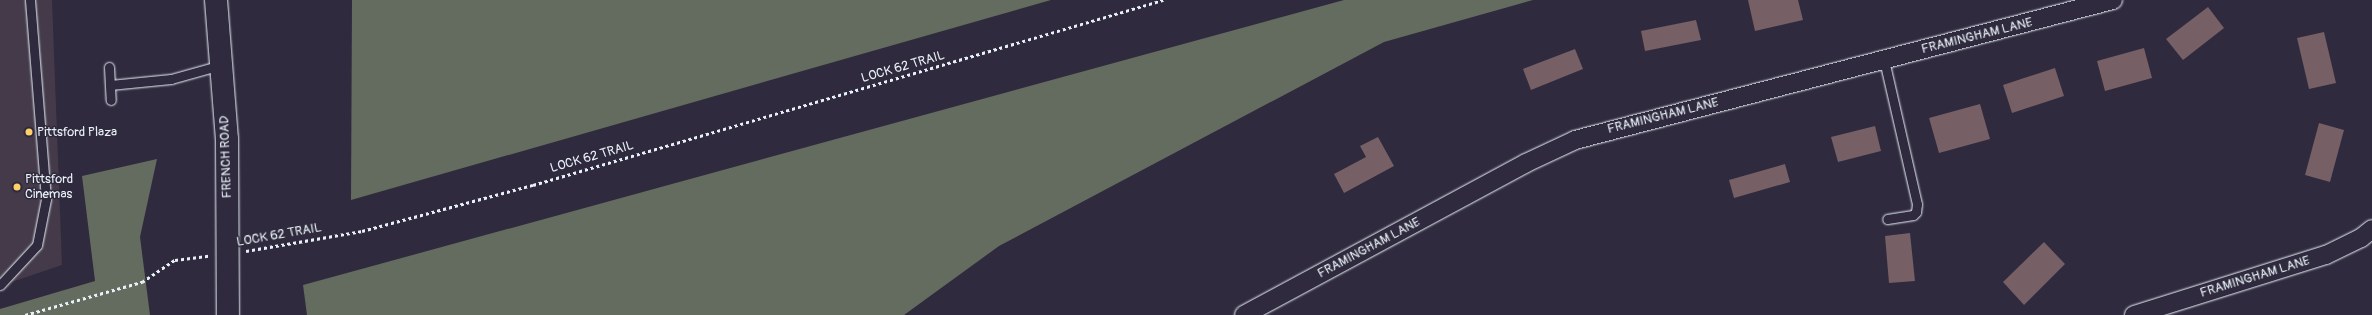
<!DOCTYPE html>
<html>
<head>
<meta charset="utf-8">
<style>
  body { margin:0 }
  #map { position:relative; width:2372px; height:315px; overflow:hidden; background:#2f2a3d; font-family:Pangolin,sans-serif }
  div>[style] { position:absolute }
  .built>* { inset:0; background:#443a49 }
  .green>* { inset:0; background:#646b5f }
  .building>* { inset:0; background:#765f65 }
  .path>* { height:2.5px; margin-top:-1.25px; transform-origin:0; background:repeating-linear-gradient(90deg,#e8f1f8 0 3px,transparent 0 6px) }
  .roads { filter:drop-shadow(0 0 1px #e8f1f8) drop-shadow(0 0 1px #e8f1f8) }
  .service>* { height:9px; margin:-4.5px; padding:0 4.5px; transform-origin:4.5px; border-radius:4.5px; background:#2f2a3d }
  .minor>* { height:18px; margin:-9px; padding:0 9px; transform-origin:9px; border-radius:9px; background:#2f2a3d }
  .tertiary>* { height:22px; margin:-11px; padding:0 11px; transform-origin:11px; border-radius:11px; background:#2f2a3d }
  .dots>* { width:11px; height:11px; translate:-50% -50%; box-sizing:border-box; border:2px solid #2f2a3d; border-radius:50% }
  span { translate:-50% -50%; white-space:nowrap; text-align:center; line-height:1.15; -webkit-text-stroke:3px #2f2a3d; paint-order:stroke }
  .street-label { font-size:13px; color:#e8f1f8 }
  .poi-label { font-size:13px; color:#e8f1f8 }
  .left { translate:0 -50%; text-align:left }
</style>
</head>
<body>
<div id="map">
  <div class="built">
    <i style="clip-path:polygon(0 0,52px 0,62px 265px,0 286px)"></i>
  </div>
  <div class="green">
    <i style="clip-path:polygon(352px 0,1051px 0,351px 200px)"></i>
    <i style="clip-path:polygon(1344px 0,1533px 0,1384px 42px,999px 246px,904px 315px,307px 315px,303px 285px)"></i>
    <i style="clip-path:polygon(157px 159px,140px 237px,150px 315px,0 315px,0 309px,95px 281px,82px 176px)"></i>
  </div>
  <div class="building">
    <i style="clip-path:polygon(1748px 0,1798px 0,1803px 20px,1755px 31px)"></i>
    <i style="clip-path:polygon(2208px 7px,2224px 28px,2183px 60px,2166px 39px)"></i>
    <i style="clip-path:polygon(1696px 20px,1701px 40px,1645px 51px,1641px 31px)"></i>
    <i style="clip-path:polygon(2324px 32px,2336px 83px,2309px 89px,2297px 38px)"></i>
    <i style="clip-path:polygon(2144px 48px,2152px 78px,2105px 91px,2097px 61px)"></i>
    <i style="clip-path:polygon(1575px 49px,1583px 69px,1531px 90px,1523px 69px)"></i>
    <i style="clip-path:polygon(2055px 68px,2064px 96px,2012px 113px,2003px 85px)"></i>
    <i style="clip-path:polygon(1980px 104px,1990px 139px,1939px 153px,1929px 118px)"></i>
    <i style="clip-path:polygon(2319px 123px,2344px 130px,2330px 182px,2305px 175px)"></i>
    <i style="clip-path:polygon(1875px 126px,1881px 151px,1838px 162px,1831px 137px)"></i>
    <i style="clip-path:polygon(1378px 137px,1394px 166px,1344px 193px,1334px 174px,1366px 157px,1360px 146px)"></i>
    <i style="clip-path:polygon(1785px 164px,1790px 182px,1734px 198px,1729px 180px)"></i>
    <i style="clip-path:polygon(1910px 233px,1915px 281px,1889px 283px,1885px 236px)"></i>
    <i style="clip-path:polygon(2044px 242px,2065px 264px,2024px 305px,2003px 282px)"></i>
  </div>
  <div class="path">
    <i style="left:246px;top:251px;width:118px;rotate:-9.8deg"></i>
    <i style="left:362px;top:231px;width:177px;rotate:-15.1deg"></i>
    <i style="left:533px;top:185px;width:657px;rotate:-16.36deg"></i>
    <i style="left:25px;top:315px;width:122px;rotate:-15.8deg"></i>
    <i style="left:142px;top:282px;width:40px;rotate:-34deg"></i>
    <i style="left:175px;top:260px;width:34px;rotate:-7deg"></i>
  </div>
  <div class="roads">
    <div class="service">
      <i style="left:1884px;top:60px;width:148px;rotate:77.1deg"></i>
      <i style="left:1917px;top:204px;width:8px;rotate:97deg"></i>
      <i style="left:1916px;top:212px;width:4px;rotate:135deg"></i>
      <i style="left:1913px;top:215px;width:26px;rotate:171deg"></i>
      <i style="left:109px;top:67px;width:33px;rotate:87deg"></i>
      <i style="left:110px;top:85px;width:61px;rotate:-5.6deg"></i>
      <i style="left:171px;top:79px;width:52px;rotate:-15.6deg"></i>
      <i style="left:0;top:285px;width:54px;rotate:-47.2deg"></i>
      <i style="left:37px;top:245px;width:47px;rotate:-78.9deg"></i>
      <i style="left:46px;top:199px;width:200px;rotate:-94.6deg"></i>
    </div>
    <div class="minor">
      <i style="left:1244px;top:315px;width:320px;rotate:-28.3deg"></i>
      <i style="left:1526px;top:163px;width:54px;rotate:-25.1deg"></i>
      <i style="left:1575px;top:140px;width:556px;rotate:-14.59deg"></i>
      <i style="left:2134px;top:315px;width:201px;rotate:-17.4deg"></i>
      <i style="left:2326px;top:255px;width:39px;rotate:-26deg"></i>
      <i style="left:2361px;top:238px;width:14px;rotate:-39deg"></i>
    </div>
    <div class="tertiary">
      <i style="left:216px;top:0;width:139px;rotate:85.5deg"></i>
      <i style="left:227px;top:139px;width:176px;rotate:89.7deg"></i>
    </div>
  </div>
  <div class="dots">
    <i style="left:29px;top:132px;background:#ffd166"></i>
    <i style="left:17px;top:187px;background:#ffd166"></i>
  </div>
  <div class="street-label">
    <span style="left:1977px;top:36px;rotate:-14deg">FRAMINGHAM LANE</span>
    <span style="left:903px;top:67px;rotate:-16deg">LOCK 62 TRAIL</span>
    <span style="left:1663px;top:116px;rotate:-14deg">FRAMINGHAM LANE</span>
    <span style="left:226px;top:157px;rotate:-92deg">FRENCH ROAD</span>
    <span style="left:592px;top:157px;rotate:-16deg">LOCK 62 TRAIL</span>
    <span style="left:279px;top:235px;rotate:-10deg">LOCK 62 TRAIL</span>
    <span style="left:1369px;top:248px;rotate:-28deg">FRAMINGHAM LANE</span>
    <span style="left:2255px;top:277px;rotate:-17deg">FRAMINGHAM LANE</span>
  </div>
  <div class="poi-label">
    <span class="left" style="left:37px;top:132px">Pittsford Plaza</span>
    <span class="left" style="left:25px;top:187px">Pittsford<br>Cinemas</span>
  </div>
</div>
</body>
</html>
